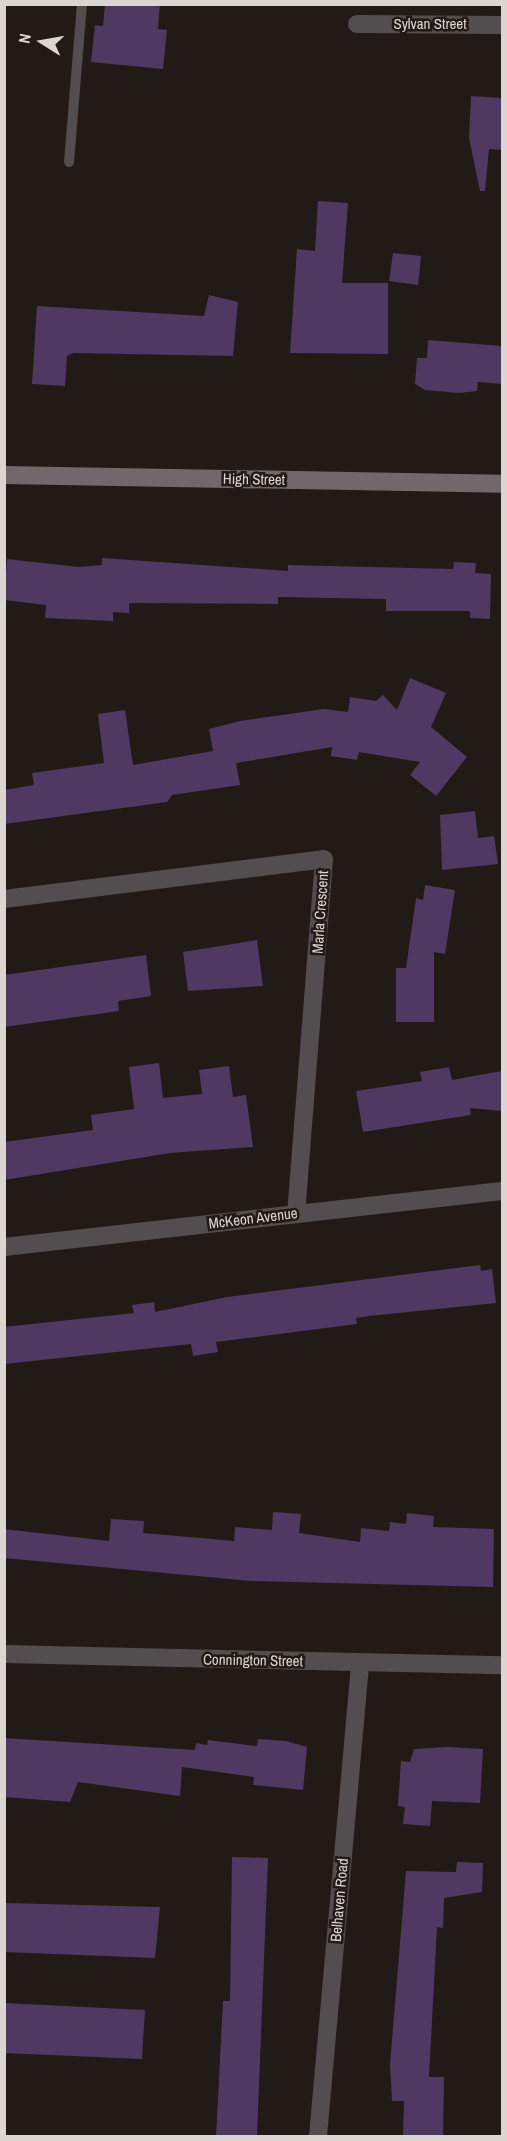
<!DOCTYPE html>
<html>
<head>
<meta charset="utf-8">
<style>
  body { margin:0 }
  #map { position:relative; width:507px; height:2141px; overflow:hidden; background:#221a16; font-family:"Archivo Narrow",sans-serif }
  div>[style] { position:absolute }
  .building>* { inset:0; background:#4f3861 }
  .lane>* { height:10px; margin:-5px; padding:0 5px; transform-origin:5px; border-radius:5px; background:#524d4e }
  .street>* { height:18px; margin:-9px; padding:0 9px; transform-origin:9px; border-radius:9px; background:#524d4e }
  .secondary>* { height:18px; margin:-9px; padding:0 9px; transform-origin:9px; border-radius:9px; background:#70686a }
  span { translate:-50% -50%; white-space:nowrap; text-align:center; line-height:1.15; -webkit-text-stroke:5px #221a16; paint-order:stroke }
  .street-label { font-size:15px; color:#dcd6d3 }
  .frame { position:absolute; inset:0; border:6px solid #dcd6d3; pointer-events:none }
  .north { position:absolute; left:12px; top:12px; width:60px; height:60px; -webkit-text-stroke:4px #221a16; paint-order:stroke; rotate:281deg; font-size:16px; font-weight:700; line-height:24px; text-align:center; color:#dcd6d3 }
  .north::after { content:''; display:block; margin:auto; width:21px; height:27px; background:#dcd6d3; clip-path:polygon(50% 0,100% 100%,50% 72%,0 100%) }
</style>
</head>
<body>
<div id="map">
  <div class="building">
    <i style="clip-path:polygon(105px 4px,160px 4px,158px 29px,167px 30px,163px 69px,91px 62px,95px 25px,103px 26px)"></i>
    <i style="clip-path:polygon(471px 96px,502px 98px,502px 150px,489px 149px,485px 191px,480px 191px,469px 138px)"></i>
    <i style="clip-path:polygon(318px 201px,348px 203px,342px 283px,388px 283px,388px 354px,290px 353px,297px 249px,315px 251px)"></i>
    <i style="clip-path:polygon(393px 253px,421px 256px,418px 285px,389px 281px)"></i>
    <i style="clip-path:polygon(209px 295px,238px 302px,233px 356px,73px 353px,67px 356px,65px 386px,32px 384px,37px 306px,204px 316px)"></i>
    <i style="clip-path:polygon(428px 340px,502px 346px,502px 384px,478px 382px,477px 391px,459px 393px,425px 390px,415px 384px,417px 358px,427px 358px)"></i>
    <i style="clip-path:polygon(102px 558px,288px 571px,288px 565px,453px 569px,454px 562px,476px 563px,475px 573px,491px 574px,490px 619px,470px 618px,470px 611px,386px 611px,386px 599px,278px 597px,278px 604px,129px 603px,129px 613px,113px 612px,113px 621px,45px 618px,46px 605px,4px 600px,7px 559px,78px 567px,102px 565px)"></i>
    <i style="clip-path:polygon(410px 678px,446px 693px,431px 727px,467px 757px,436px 796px,410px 775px,420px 762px,359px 752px,357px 760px,331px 756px,332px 747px,236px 763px,240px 785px,172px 795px,167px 802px,4px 824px,4px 790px,34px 785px,32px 773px,104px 763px,98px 714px,125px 710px,133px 765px,213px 751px,209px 729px,240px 721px,324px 709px,348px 712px,350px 697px,376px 701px,383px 695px,397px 710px)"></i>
    <i style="clip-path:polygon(475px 811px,478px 838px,494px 836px,498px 864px,442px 870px,440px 815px)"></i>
    <i style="clip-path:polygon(425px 885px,455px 890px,445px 954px,434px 952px,434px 1022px,396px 1022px,396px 968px,406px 968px,416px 898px,423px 900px)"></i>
    <i style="clip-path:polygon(257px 940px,263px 986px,188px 991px,183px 952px)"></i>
    <i style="clip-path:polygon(146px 955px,151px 996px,118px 1001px,119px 1011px,4px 1027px,4px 975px)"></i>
    <i style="clip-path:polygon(159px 1063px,163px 1098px,202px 1094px,199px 1070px,229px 1066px,233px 1097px,246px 1095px,253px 1147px,170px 1153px,4px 1180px,4px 1142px,93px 1130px,91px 1115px,134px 1109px,129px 1067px)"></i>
    <i style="clip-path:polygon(449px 1067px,452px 1080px,502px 1071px,502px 1111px,470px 1108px,471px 1115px,363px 1132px,356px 1091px,422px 1081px,420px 1072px)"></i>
    <i style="clip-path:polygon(480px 1265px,481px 1271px,492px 1269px,496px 1303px,369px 1316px,356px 1318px,357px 1324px,216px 1342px,218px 1352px,193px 1356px,191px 1344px,4px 1364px,4px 1327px,134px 1313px,132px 1305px,154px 1302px,155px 1312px,227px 1297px)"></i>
    <i style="clip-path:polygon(273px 1512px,301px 1514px,299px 1533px,360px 1542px,361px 1528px,389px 1531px,390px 1522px,406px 1524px,407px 1513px,434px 1516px,433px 1527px,494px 1529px,493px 1587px,251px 1581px,4px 1558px,4px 1529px,109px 1541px,111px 1519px,144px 1521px,143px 1533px,234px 1541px,235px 1527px,272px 1530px)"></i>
    <i style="clip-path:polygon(4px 1738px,195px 1750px,196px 1743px,207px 1745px,208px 1740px,257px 1746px,258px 1739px,286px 1741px,307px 1747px,303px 1790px,253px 1785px,254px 1777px,182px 1767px,180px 1796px,78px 1782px,70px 1802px,4px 1797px)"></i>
    <i style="clip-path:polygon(447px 1747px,483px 1749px,480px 1803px,432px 1801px,430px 1826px,403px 1824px,405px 1807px,398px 1806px,401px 1761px,410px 1762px,414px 1749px)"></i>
    <i style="clip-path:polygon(232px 1857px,268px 1858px,257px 2136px,216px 2136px,223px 2001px,230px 2001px)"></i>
    <i style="clip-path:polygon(457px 1862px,483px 1863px,482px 1892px,444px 1898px,443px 1928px,437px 1927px,429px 2077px,444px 2077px,443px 2136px,403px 2136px,404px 2101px,392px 2101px,390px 2064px,406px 1871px,456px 1872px)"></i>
    <i style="clip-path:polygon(4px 1903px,160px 1907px,155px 1958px,4px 1952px)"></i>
    <i style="clip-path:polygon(4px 2003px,145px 2010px,142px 2059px,4px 2053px)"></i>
  </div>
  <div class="lane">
    <i style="left:69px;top:162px;width:159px;rotate:-85.3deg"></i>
  </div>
  <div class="street">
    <i style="left:357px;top:24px;width:145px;rotate:0.4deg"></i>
    <i style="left:4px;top:899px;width:322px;rotate:-7.1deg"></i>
    <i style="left:324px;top:859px;width:355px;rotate:94.5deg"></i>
    <i style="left:4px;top:1247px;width:501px;rotate:-6.42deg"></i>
    <i style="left:4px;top:1654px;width:498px;rotate:1.3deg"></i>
    <i style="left:318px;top:2136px;width:475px;rotate:-84.9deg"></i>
  </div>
  <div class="secondary">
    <i style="left:4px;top:475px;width:498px;rotate:1deg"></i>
  </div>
  <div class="street-label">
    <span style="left:430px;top:24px">Sylvan Street</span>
    <span style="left:254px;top:479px;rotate:1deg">High Street</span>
    <span style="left:320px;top:912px;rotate:-86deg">Marla Crescent</span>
    <span style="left:253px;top:1218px;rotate:-7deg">McKeon Avenue</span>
    <span style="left:253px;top:1660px;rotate:1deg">Connington Street</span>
    <span style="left:339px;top:1900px;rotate:-85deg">Belhaven Road</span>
  </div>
  <div class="frame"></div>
  <div class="north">N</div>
</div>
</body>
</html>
